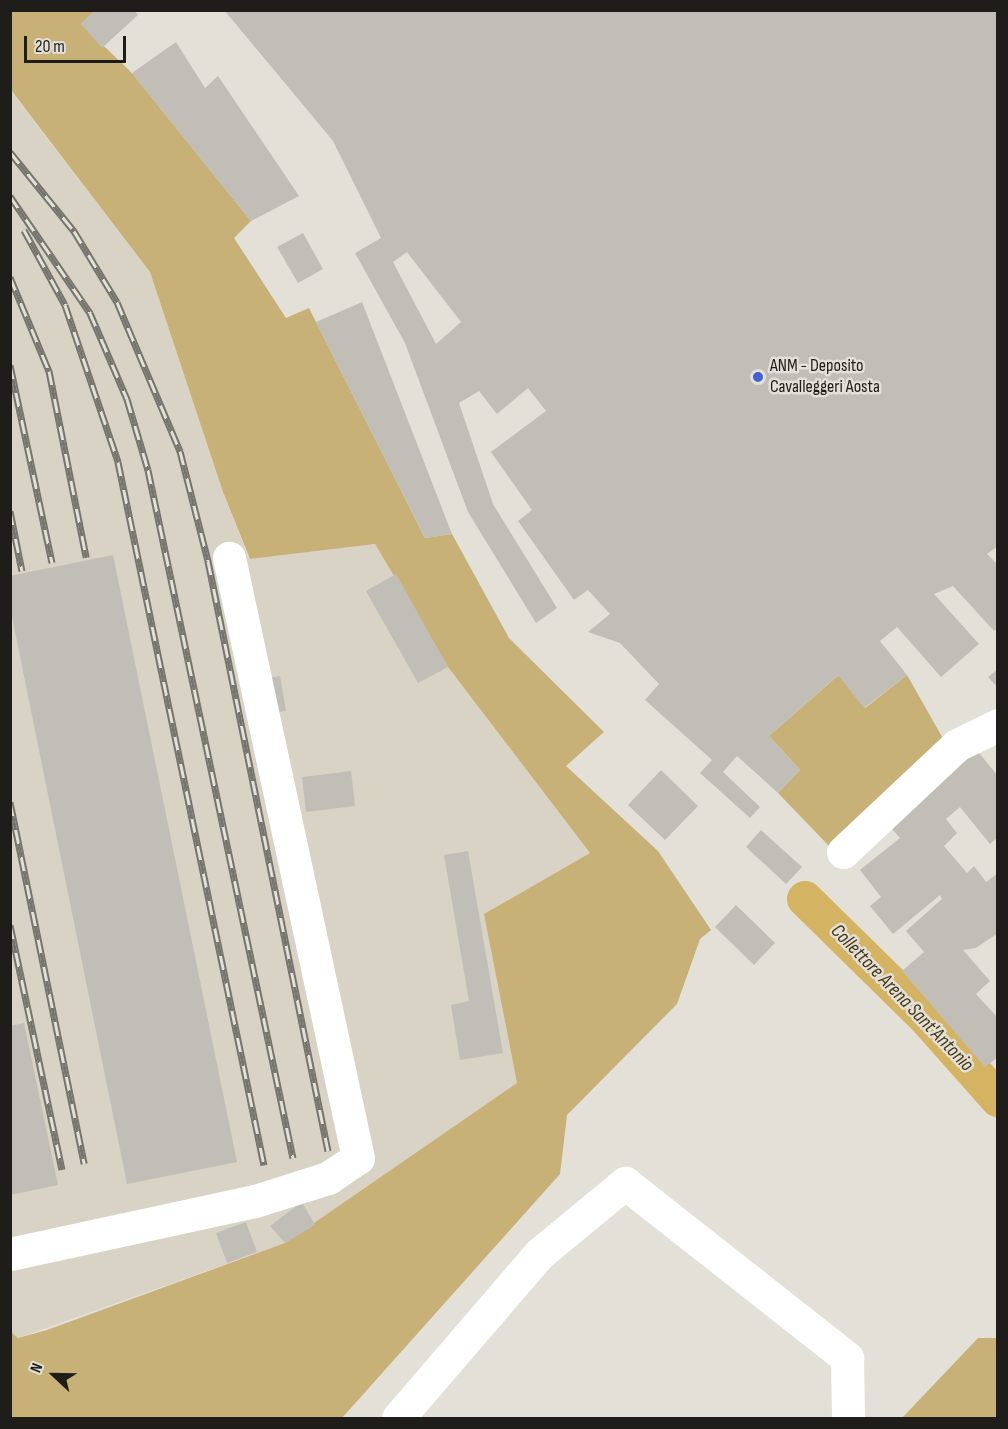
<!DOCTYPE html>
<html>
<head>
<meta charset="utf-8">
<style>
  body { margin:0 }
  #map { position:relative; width:1008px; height:1429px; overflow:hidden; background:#e3e0d8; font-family:"Sofia Sans Condensed",sans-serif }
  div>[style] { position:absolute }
  .built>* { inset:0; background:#d9d3c5 }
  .green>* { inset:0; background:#c8b176 }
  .canal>* { height:36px; margin:-18px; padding:0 18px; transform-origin:18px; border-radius:18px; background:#d4b462 }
  .building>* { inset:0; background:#c1beb7 }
  .minor>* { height:33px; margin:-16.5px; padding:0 16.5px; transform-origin:16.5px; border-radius:16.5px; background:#fff }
  .rail>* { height:7px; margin-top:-3.5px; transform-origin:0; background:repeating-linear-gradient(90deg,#e3e0d8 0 14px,#76746e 0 28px); box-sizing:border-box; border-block:2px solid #76746e }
  .dots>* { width:16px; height:16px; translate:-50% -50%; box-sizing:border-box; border:3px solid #e3e0d8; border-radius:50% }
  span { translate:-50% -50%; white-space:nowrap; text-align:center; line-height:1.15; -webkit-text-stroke:5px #e3e0d8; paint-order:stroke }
  .poi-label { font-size:18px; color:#1e1d1a }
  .left { translate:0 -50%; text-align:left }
  .water-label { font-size:20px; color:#453714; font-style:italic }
  .frame { position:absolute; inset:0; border:12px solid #1e1d1a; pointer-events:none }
  .north { position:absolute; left:24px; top:1345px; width:60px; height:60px; -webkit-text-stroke:4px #e3e0d8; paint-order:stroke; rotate:292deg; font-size:16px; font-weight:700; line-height:24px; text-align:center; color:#1e1d1a }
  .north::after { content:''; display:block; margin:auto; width:21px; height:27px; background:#1e1d1a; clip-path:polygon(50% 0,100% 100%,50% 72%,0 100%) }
  .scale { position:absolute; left:24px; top:36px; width:102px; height:27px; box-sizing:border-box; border:3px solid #1e1d1a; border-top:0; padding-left:8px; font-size:18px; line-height:21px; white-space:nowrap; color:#1e1d1a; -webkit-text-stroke:4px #e3e0d8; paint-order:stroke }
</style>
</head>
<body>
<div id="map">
  <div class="built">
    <i style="clip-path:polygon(10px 90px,150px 272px,223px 492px,249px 559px,375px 544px,448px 667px,590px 853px,484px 914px,517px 1083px,285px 1243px,18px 1338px,10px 1332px)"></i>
  </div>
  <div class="green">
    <i style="clip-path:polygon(11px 11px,95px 11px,81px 24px,132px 73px,251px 221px,234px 238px,286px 318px,309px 308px,425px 538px,452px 534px,509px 638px,604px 732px,566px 766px,658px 851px,711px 930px,700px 939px,677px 1004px,567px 1115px,560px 1174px,342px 1418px,11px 1418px,11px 1332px,18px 1338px,47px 1330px,285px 1243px,517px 1083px,484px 914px,590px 853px,448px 667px,375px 544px,250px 559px,223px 492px,150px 272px,11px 90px)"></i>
    <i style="clip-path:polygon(843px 671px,865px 708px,907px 675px,945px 742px,830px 847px,778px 793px,800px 770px,769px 736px)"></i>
    <i style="clip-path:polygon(978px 1338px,997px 1338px,997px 1418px,902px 1418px)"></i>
  </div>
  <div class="canal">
    <i style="left:805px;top:899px;width:173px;rotate:44.5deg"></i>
    <i style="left:928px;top:1020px;width:106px;rotate:48.5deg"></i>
  </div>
  <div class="building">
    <i style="clip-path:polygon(95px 10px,134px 10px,138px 15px,102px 48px,81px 24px)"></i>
    <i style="clip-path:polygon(evenodd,224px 10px,998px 10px,998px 546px,987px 554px,998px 565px,998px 628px,994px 631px,953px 586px,934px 594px,979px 644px,941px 677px,897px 627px,880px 641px,907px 675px,864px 708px,838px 675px,769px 736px,800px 770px,778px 793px,737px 756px,723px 772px,760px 807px,750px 818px,700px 773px,712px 760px,645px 700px,659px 684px,620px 643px,588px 632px,610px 614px,588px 590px,574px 600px,518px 521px,532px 510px,491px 452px,546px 411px,528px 388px,497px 414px,479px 391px,459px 403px,493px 504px,557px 608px,536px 623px,468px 512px,405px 343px,355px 253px,381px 238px,333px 141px,224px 10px,407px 252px,461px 322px,436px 344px,393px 262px,407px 252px)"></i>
    <i style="clip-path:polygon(176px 42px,205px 88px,218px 76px,299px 196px,251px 221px,132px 73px)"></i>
    <i style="clip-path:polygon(303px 233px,323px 269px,298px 283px,277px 247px)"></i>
    <i style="clip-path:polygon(362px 302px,452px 534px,425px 538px,316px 322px)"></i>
    <i style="clip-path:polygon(113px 555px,237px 1162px,127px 1184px,10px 607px,10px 576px)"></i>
    <i style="clip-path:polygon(396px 574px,448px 667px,418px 683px,366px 591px)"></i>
    <i style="clip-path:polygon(998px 669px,998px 688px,988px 677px)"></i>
    <i style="clip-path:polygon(280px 676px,286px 711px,265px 714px,259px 679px)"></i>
    <i style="clip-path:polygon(974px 747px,998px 776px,998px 837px,990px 844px,960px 807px,946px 819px,957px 833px,944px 846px,967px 873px,974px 866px,986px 882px,998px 873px,998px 938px,995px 935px,976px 948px,963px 950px,990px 981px,976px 994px,998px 1018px,998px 1057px,985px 1067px,902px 971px,924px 952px,906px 931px,942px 899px,940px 895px,893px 934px,870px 906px,881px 897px,860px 870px,900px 838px,884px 820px)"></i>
    <i style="clip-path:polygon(661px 770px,698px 806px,665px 840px,628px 805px)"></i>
    <i style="clip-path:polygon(351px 771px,355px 806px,306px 812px,302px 777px)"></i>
    <i style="clip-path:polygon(761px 830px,802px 867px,786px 884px,746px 847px)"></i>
    <i style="clip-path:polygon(468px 851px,503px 1053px,460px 1060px,451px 1005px,469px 1001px,444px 855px)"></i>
    <i style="clip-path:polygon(736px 905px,775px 943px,754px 965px,715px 927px)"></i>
    <i style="clip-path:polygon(24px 1023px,58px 1185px,10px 1195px,10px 1026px)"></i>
    <i style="clip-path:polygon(302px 1202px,315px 1225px,285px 1243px,270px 1226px)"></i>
    <i style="clip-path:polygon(246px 1222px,257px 1252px,227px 1263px,216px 1233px)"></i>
  </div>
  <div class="minor">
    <i style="left:843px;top:852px;width:156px;rotate:-43.2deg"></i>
    <i style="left:957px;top:745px;width:46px;rotate:-26deg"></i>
    <i style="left:10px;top:1254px;width:251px;rotate:-12.2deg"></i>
    <i style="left:255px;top:1201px;width:77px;rotate:-17.5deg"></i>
    <i style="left:328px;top:1178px;width:36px;rotate:-34deg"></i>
    <i style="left:358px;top:1158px;width:614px;rotate:-102.13deg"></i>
    <i style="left:398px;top:1418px;width:216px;rotate:-49.3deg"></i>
    <i style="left:539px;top:1254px;width:112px;rotate:-39.5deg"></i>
    <i style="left:625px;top:1183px;width:283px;rotate:38.2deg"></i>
    <i style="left:847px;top:1358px;width:60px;rotate:89deg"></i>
  </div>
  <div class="rail">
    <i style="left:10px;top:152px;width:102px;rotate:51deg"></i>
    <i style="left:74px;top:231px;width:83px;rotate:58.8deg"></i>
    <i style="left:117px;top:302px;width:162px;rotate:67.1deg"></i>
    <i style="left:180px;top:451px;width:114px;rotate:75.7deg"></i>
    <i style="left:208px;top:561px;width:602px;rotate:78.5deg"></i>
    <i style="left:10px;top:196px;width:142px;rotate:55.6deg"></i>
    <i style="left:90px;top:313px;width:94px;rotate:66.7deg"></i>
    <i style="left:127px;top:399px;width:74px;rotate:73.5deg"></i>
    <i style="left:148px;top:470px;width:703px;rotate:78.1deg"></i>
    <i style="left:24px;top:230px;width:85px;rotate:61.3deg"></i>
    <i style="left:65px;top:305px;width:166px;rotate:71.3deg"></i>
    <i style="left:118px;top:462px;width:718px;rotate:78.27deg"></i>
    <i style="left:10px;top:277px;width:102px;rotate:67.5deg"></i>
    <i style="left:49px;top:371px;width:190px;rotate:78.7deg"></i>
    <i style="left:10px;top:365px;width:202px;rotate:78deg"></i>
    <i style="left:10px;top:511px;width:61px;rotate:78.7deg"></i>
    <i style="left:10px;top:802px;width:369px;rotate:78.4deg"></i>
    <i style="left:10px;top:925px;width:250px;rotate:78deg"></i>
  </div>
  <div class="dots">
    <i style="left:758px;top:377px;background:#4361d4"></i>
  </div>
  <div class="poi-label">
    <span class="left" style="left:770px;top:377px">ANM - Deposito<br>Cavalleggeri Aosta</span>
  </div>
  <div class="water-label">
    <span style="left:902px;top:998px;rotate:46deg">Collettore Arena Sant'Antonio</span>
  </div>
  <div class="frame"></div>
  <div class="north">N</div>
  <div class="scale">20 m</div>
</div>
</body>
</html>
